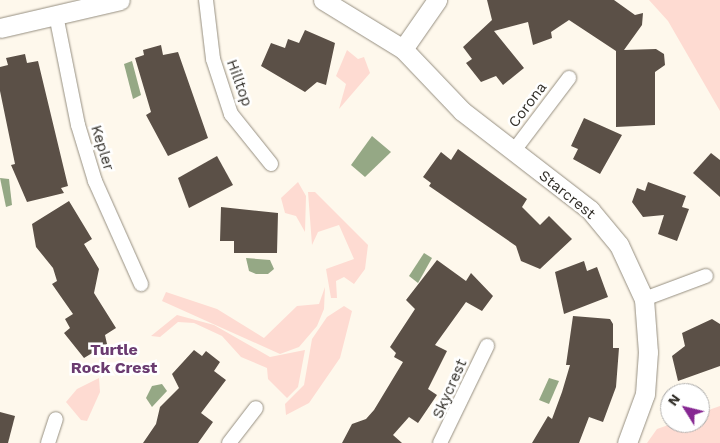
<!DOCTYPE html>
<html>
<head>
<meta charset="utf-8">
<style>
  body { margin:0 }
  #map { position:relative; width:720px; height:443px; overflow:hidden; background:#fef8ec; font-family:"Work Sans",sans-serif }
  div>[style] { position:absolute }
  .green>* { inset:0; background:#fedbd2 }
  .water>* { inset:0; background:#95a885 }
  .building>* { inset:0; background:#5b5047 }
  .roads { filter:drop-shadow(0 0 1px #968f81) drop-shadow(0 0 1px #968f81) }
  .street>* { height:14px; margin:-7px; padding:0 7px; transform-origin:7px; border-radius:7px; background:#fff }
  .secondary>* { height:19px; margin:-9.5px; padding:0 9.5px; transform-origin:9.5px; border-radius:9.5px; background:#fff }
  span { translate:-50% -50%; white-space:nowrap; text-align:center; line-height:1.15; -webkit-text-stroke:5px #fff; paint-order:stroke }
  .street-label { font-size:15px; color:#33302a }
  .neighbourhood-label { font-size:16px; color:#6a3b70; font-weight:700 }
  .north { position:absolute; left:660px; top:383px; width:50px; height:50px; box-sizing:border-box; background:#fff; border:1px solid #adacaa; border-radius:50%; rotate:306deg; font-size:14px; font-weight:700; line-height:20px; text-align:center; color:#33302a }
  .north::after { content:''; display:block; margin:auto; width:18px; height:22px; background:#862792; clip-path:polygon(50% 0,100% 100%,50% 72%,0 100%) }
</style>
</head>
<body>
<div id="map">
  <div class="green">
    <i style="clip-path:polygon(649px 0,720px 0,720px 111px,668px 21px)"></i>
    <i style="clip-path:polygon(347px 50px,358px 59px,364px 57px,370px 73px,339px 109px,346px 84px,336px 76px)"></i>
    <i style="clip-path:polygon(298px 182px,306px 196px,305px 232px,296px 216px,285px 213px,281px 198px)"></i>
    <i style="clip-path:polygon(308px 192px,315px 192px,368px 245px,365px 269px,354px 284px,344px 277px,336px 281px,337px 298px,331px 298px,326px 269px,354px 259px,339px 225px,318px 232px,312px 245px)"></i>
    <i style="clip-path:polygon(325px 287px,324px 309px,317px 326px,299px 347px,280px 354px,162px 301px,166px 292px,217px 309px,264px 338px,297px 306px,319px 304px)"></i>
    <i style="clip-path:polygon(344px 306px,352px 311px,340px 358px,309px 403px,286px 415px,285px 404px,304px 385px,312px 339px,327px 317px)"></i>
    <i style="clip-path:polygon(177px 315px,214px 325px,270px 357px,305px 350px,298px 387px,287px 398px,268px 379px,267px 368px,241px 357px,222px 336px,194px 323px,178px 322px,160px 337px,151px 336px)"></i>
    <i style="clip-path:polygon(99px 378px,100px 392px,87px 421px,81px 420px,66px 402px,77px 389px)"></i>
    <i style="clip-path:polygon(720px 406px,720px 443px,647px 443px,657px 429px,674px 423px,700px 423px,700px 413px)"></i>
  </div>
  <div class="water">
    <i style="clip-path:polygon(132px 61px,141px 95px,133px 99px,124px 64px)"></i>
    <i style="clip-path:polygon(372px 136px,391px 152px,365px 177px,351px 165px)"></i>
    <i style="clip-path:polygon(0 178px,9px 179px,12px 205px,6px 207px)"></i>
    <i style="clip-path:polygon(424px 253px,432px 258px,418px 283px,409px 276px)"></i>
    <i style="clip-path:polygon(246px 258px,270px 260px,274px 269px,268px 274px,256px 274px,249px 271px)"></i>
    <i style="clip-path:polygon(549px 378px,559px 381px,549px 404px,539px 400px)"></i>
    <i style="clip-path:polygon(162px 384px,167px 391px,152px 407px,146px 398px,152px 386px)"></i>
  </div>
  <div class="building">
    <i style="clip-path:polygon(487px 0,614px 0,635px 15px,643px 13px,642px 25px,624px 50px,656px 49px,664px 54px,665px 65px,655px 72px,655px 125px,616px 127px,616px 51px,569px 20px,551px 32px,552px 38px,533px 45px,528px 22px,494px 31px,524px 68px,503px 85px,496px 76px,481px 82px,466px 63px,472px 59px,463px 47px,492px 20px)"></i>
    <i style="clip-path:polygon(305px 30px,335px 43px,326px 85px,317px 82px,305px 92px,261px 66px,271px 43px,285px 48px,288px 39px,299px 43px)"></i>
    <i style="clip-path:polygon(161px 45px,163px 55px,178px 52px,208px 138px,168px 156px,146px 115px,151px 112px,135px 58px,144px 55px,143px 50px)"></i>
    <i style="clip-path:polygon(25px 54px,27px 63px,38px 61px,68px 186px,61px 188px,64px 193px,27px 202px,11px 165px,15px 164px,0 91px,0 67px,8px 65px,6px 58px)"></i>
    <i style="clip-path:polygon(584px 118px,622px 135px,600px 174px,573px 159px,578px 149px,571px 146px)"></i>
    <i style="clip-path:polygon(458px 149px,527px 199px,522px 207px,540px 225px,549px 216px,572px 239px,540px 269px,521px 261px,516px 246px,429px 186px,431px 183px,423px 177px,441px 152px,451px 160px)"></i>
    <i style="clip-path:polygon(711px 153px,720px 160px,720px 197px,693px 173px)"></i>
    <i style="clip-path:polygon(217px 156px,233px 185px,189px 208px,178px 178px)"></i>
    <i style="clip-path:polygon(648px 182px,686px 196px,682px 207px,689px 209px,677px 241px,658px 234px,664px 215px,643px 217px,632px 202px,637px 188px,645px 191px)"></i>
    <i style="clip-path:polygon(69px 201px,92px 239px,84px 244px,99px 269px,94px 293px,116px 328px,105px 335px,107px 344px,84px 358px,64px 333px,70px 328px,65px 319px,73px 314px,52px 284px,57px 281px,53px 268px,36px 247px,32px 224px)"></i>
    <i style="clip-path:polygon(221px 207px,278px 213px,277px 253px,234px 253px,234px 241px,220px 241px)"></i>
    <i style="clip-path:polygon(437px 260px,466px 281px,471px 273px,493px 296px,482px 311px,466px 302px,435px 345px,447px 351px,428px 389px,437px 395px,418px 423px,409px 417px,393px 435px,402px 443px,342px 443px,352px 424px,366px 419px,374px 410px,403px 362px,394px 357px,396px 353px,390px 347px,415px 309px,406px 300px)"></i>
    <i style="clip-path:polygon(584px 261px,587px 271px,597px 267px,608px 297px,564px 314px,555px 272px)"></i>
    <i style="clip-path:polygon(573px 316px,610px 319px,613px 324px,613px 348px,619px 348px,616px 387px,603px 422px,589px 417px,579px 443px,532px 443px,548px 416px,552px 419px,562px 392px,570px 365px,566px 365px)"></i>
    <i style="clip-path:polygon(712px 319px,720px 324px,720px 366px,678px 381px,672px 356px,685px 346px,682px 333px)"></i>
    <i style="clip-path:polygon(194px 350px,202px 356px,206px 351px,220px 362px,214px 371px,226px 380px,201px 413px,213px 422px,198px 443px,143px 443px,156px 424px,160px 407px,179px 388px,172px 374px)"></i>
    <i style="clip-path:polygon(0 412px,15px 416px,8px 443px,0 443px)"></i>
  </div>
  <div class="roads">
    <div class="street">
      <i style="left:206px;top:0;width:59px;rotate:83.2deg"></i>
      <i style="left:213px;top:59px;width:58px;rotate:71.9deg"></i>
      <i style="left:231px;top:114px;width:64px;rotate:51.3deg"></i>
      <i style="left:56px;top:15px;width:112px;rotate:78.7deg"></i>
      <i style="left:78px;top:125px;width:59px;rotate:73.1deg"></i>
      <i style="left:95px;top:181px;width:113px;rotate:65.9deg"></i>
      <i style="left:513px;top:152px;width:93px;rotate:-52.9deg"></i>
      <i style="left:644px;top:299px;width:66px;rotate:-20.4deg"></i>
      <i style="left:48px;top:443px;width:25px;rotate:-72deg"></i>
      <i style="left:229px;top:443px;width:44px;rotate:-52.4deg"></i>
      <i style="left:440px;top:443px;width:108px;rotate:-64.1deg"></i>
    </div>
    <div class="secondary">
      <i style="left:323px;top:0;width:94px;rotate:31.5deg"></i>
      <i style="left:403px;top:49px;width:86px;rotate:46.4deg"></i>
      <i style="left:462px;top:111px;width:162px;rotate:37.7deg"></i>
      <i style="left:590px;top:210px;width:45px;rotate:50.4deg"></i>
      <i style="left:619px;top:245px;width:60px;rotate:65.2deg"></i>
      <i style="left:644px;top:299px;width:53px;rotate:85.7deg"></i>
      <i style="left:648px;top:352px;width:42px;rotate:94.1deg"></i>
      <i style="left:645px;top:394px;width:52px;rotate:110.2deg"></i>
      <i style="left:0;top:28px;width:123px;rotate:-13.1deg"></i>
      <i style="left:403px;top:49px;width:60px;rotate:-55.2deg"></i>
    </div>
  </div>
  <div class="street-label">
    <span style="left:239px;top:83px;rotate:70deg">Hilltop</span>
    <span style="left:528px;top:105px;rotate:-53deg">Corona</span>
    <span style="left:102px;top:148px;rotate:73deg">Kepler</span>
    <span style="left:567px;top:195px;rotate:39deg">Starcrest</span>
    <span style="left:450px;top:389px;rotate:-66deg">Skycrest</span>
  </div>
  <div class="neighbourhood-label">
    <span style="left:114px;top:359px">Turtle<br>Rock Crest</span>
  </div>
  <div class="north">N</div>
</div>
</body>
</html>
